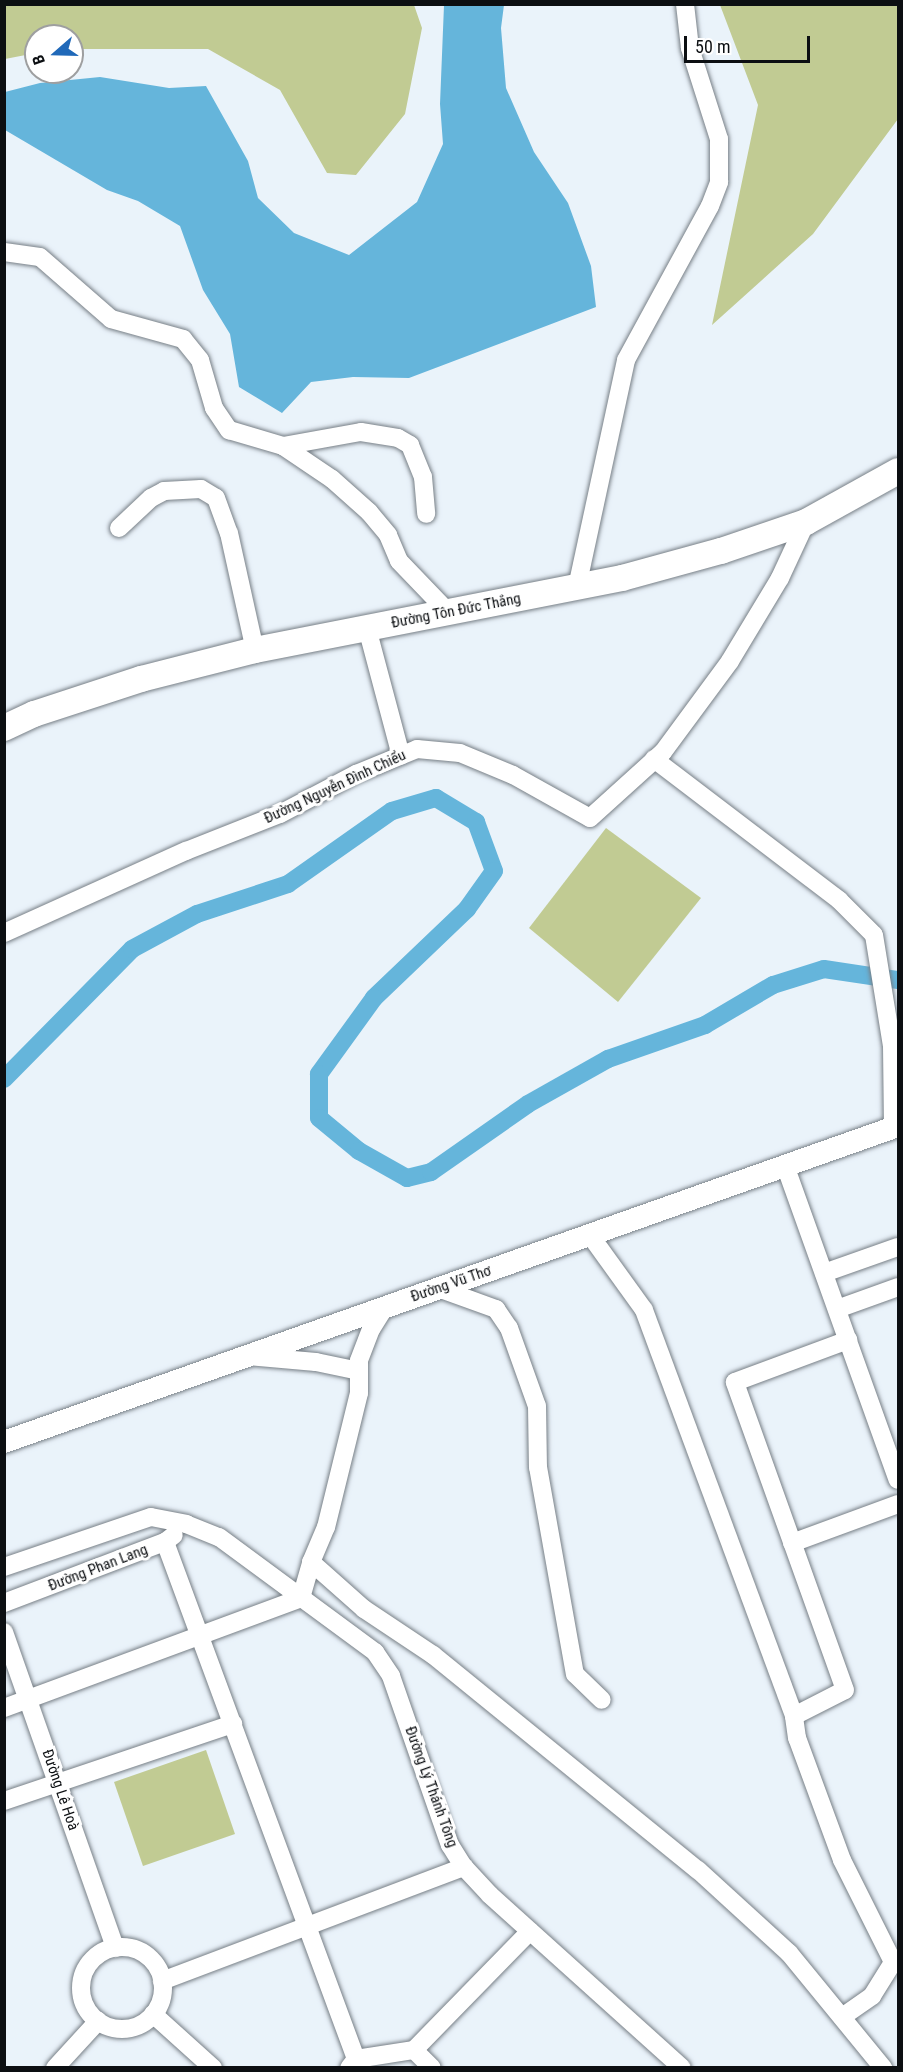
<!DOCTYPE html>
<html>
<head>
<meta charset="utf-8">
<style>
  body { margin:0 }
  #map { position:relative; width:903px; height:2072px; overflow:hidden; background:#eaf3fa; font-family:"Roboto Condensed",sans-serif }
  div>[style] { position:absolute }
  .green>* { inset:0; background:#c1cb93 }
  .water>* { inset:0; background:#65b5db }
  .canal>* { height:18px; margin:-9px; padding:0 9px; transform-origin:9px; border-radius:9px; background:#65b5db }
  .roads { filter:drop-shadow(0 0 2px #777f86) drop-shadow(0 0 2px #777f86) }
  .minor>* { height:18px; margin:-9px; padding:0 9px; transform-origin:9px; border-radius:9px; background:#fff }
  .minor>.ring { margin:-9px; padding:0; box-sizing:content-box; background:none; border:18px solid #fff; border-radius:50% }
  .major>* { height:22px; margin:-11px; padding:0 11px; transform-origin:11px; border-radius:11px; background:#fff }
  .highway>* { height:26px; margin:-13px; padding:0 13px; transform-origin:13px; border-radius:13px; background:#fff }
  span { translate:-50% -50%; white-space:nowrap; text-align:center; line-height:1.15; -webkit-text-stroke:6px #fff; paint-order:stroke }
  .street-label { font-size:15px; color:#0c0f12 }
  .frame { position:absolute; inset:0; border:6px solid #0c0f12; pointer-events:none }
  .north { position:absolute; left:24px; top:24px; width:60px; height:60px; box-sizing:border-box; background:#fff; border:2px solid #9e9fa0; border-radius:50%; rotate:250deg; font-size:16px; font-weight:700; line-height:24px; text-align:center; color:#0c0f12 }
  .north::after { content:''; display:block; margin:auto; width:21px; height:27px; background:#2069b9; clip-path:polygon(50% 0,100% 100%,50% 72%,0 100%) }
  .scale { position:absolute; left:684px; top:36px; width:126px; height:27px; box-sizing:border-box; border:3px solid #0c0f12; border-top:0; padding-left:8px; font-size:18px; line-height:21px; white-space:nowrap; color:#0c0f12; -webkit-text-stroke:4px #fff; paint-order:stroke }
</style>
</head>
<body>
<div id="map">
  <div class="green">
    <i style="clip-path:polygon(5px 4px,414px 5px,422px 28px,405px 114px,356px 175px,327px 173px,280px 90px,208px 49px,72px 49px,72px 36px,36px 36px,36px 53px,5px 59px)"></i>
    <i style="clip-path:polygon(720px 5px,898px 5px,898px 119px,813px 234px,712px 325px,758px 105px)"></i>
    <i style="clip-path:polygon(606px 828px,701px 898px,618px 1002px,529px 928px)"></i>
    <i style="clip-path:polygon(206px 1750px,235px 1834px,143px 1866px,114px 1782px)"></i>
  </div>
  <div class="water">
    <i style="clip-path:polygon(444px 5px,504px 5px,501px 28px,506px 88px,534px 152px,568px 203px,591px 266px,596px 307px,409px 378px,353px 377px,311px 382px,282px 413px,239px 387px,230px 334px,203px 290px,180px 226px,138px 201px,107px 190px,5px 130px,5px 92px,40px 83px,100px 77px,169px 88px,206px 86px,248px 161px,258px 198px,294px 233px,349px 255px,417px 202px,443px 144px,440px 104px)"></i>
  </div>
  <div class="canal">
    <i style="left:4px;top:1079px;width:182px;rotate:-45.4deg"></i>
    <i style="left:132px;top:949px;width:74px;rotate:-28.3deg"></i>
    <i style="left:197px;top:914px;width:96px;rotate:-18.2deg"></i>
    <i style="left:288px;top:884px;width:127px;rotate:-35.1deg"></i>
    <i style="left:392px;top:811px;width:46px;rotate:-16.5deg"></i>
    <i style="left:436px;top:798px;width:47px;rotate:31deg"></i>
    <i style="left:476px;top:822px;width:52px;rotate:69.8deg"></i>
    <i style="left:494px;top:871px;width:47px;rotate:125.4deg"></i>
    <i style="left:467px;top:909px;width:129px;rotate:136.3deg"></i>
    <i style="left:374px;top:998px;width:94px;rotate:125.9deg"></i>
    <i style="left:319px;top:1074px;width:44px;rotate:90deg"></i>
    <i style="left:319px;top:1118px;width:52px;rotate:39.5deg"></i>
    <i style="left:359px;top:1151px;width:55px;rotate:29.4deg"></i>
    <i style="left:407px;top:1178px;width:25px;rotate:-14deg"></i>
    <i style="left:431px;top:1172px;width:118px;rotate:-35deg"></i>
    <i style="left:528px;top:1104px;width:92px;rotate:-29.4deg"></i>
    <i style="left:608px;top:1059px;width:103px;rotate:-19.3deg"></i>
    <i style="left:705px;top:1025px;width:79px;rotate:-30.5deg"></i>
    <i style="left:773px;top:985px;width:53px;rotate:-17.4deg"></i>
    <i style="left:824px;top:969px;width:75px;rotate:8.5deg"></i>
  </div>
  <div class="roads">
    <div class="minor">
      <i style="left:4px;top:252px;width:36px;rotate:8deg"></i>
      <i style="left:40px;top:257px;width:94px;rotate:41.1deg"></i>
      <i style="left:111px;top:319px;width:75px;rotate:15.5deg"></i>
      <i style="left:183px;top:339px;width:27px;rotate:51deg"></i>
      <i style="left:200px;top:360px;width:50px;rotate:73.7deg"></i>
      <i style="left:214px;top:408px;width:27px;rotate:56deg"></i>
      <i style="left:229px;top:430px;width:56px;rotate:16.5deg"></i>
      <i style="left:283px;top:446px;width:79px;rotate:-10.2deg"></i>
      <i style="left:361px;top:432px;width:37px;rotate:9deg"></i>
      <i style="left:398px;top:438px;width:14px;rotate:30deg"></i>
      <i style="left:410px;top:445px;width:35px;rotate:68deg"></i>
      <i style="left:423px;top:477px;width:37px;rotate:85deg"></i>
      <i style="left:283px;top:446px;width:59px;rotate:34deg"></i>
      <i style="left:332px;top:479px;width:50px;rotate:41.7deg"></i>
      <i style="left:369px;top:512px;width:30px;rotate:50deg"></i>
      <i style="left:388px;top:535px;width:28px;rotate:67deg"></i>
      <i style="left:399px;top:561px;width:71px;rotate:46.1deg"></i>
      <i style="left:119px;top:528px;width:44px;rotate:-43.2deg"></i>
      <i style="left:151px;top:498px;width:15px;rotate:-28deg"></i>
      <i style="left:164px;top:491px;width:37px;rotate:-3deg"></i>
      <i style="left:201px;top:489px;width:17px;rotate:31deg"></i>
      <i style="left:216px;top:498px;width:37px;rotate:70deg"></i>
      <i style="left:229px;top:533px;width:120px;rotate:77.5deg"></i>
      <i style="left:577px;top:587px;width:232px;rotate:-77.8deg"></i>
      <i style="left:626px;top:360px;width:175px;rotate:-61.4deg"></i>
      <i style="left:710px;top:206px;width:26px;rotate:-69deg"></i>
      <i style="left:719px;top:182px;width:43px;rotate:-90deg"></i>
      <i style="left:719px;top:139px;width:96px;rotate:-107.7deg"></i>
      <i style="left:690px;top:48px;width:44px;rotate:-96.5deg"></i>
      <i style="left:367px;top:628px;width:132px;rotate:75.1deg"></i>
      <i style="left:654px;top:759px;width:233px;rotate:37.3deg"></i>
      <i style="left:839px;top:900px;width:49px;rotate:45deg"></i>
      <i style="left:874px;top:935px;width:112px;rotate:80.8deg"></i>
      <i style="left:892px;top:1046px;width:82px;rotate:89.3deg"></i>
      <i style="left:4px;top:933px;width:200px;rotate:-24.3deg"></i>
      <i style="left:186px;top:851px;width:101px;rotate:-21.5deg"></i>
      <i style="left:280px;top:814px;width:86px;rotate:-27.8deg"></i>
      <i style="left:356px;top:774px;width:66px;rotate:-22.3deg"></i>
      <i style="left:417px;top:749px;width:43px;rotate:5.3deg"></i>
      <i style="left:460px;top:753px;width:57px;rotate:22.5deg"></i>
      <i style="left:513px;top:775px;width:88px;rotate:29.2deg"></i>
      <i style="left:590px;top:818px;width:98px;rotate:-42.1deg"></i>
      <i style="left:663px;top:752px;width:113px;rotate:-53.6deg"></i>
      <i style="left:730px;top:661px;width:97px;rotate:-58.9deg"></i>
      <i style="left:780px;top:578px;width:62px;rotate:-65.1deg"></i>
      <i style="left:786px;top:1168px;width:331px;rotate:70.3deg"></i>
      <i style="left:590px;top:1235px;width:92px;rotate:54.2deg"></i>
      <i style="left:644px;top:1310px;width:433px;rotate:69.7deg"></i>
      <i style="left:824px;top:1273px;width:78px;rotate:-19.4deg"></i>
      <i style="left:438px;top:1288px;width:62px;rotate:19.9deg"></i>
      <i style="left:496px;top:1309px;width:23px;rotate:56deg"></i>
      <i style="left:509px;top:1328px;width:83px;rotate:70.3deg"></i>
      <i style="left:537px;top:1406px;width:61px;rotate:89.1deg"></i>
      <i style="left:538px;top:1467px;width:210px;rotate:79.9deg"></i>
      <i style="left:575px;top:1674px;width:37px;rotate:44deg"></i>
      <i style="left:385px;top:1307px;width:26px;rotate:122deg"></i>
      <i style="left:371px;top:1329px;width:34px;rotate:111deg"></i>
      <i style="left:359px;top:1361px;width:32px;rotate:90deg"></i>
      <i style="left:359px;top:1393px;width:138px;rotate:103.8deg"></i>
      <i style="left:326px;top:1527px;width:38px;rotate:113deg"></i>
      <i style="left:311px;top:1562px;width:71px;rotate:41.6deg"></i>
      <i style="left:364px;top:1609px;width:83px;rotate:33.7deg"></i>
      <i style="left:433px;top:1655px;width:341px;rotate:39.1deg"></i>
      <i style="left:698px;top:1870px;width:123px;rotate:42.4deg"></i>
      <i style="left:789px;top:1953px;width:149px;rotate:50.7deg"></i>
      <i style="left:837px;top:1309px;width:65px;rotate:-19.8deg"></i>
      <i style="left:248px;top:1356px;width:68px;rotate:5deg"></i>
      <i style="left:316px;top:1362px;width:44px;rotate:11.8deg"></i>
      <i style="left:165px;top:1542px;width:551px;rotate:69.72deg"></i>
      <i style="left:356px;top:2059px;width:11px;rotate:128deg"></i>
      <i style="left:792px;top:1543px;width:113px;rotate:-20.2deg"></i>
      <i style="left:4px;top:1567px;width:155px;rotate:-18.8deg"></i>
      <i style="left:151px;top:1517px;width:36px;rotate:11deg"></i>
      <i style="left:186px;top:1524px;width:35px;rotate:22deg"></i>
      <i style="left:219px;top:1537px;width:194px;rotate:36.4deg"></i>
      <i style="left:375px;top:1652px;width:29px;rotate:56deg"></i>
      <i style="left:391px;top:1676px;width:179px;rotate:70.8deg"></i>
      <i style="left:450px;top:1845px;width:26px;rotate:58deg"></i>
      <i style="left:464px;top:1867px;width:38px;rotate:47deg"></i>
      <i style="left:490px;top:1895px;width:258px;rotate:42deg"></i>
      <i style="left:301px;top:1598px;width:37px;rotate:-74deg"></i>
      <i style="left:4px;top:1603px;width:172px;rotate:-20.8deg"></i>
      <i style="left:165px;top:1542px;width:11px;rotate:-38deg"></i>
      <i style="left:4px;top:1632px;width:335px;rotate:70.6deg"></i>
      <i style="left:4px;top:1708px;width:317px;rotate:-20.3deg"></i>
      <i style="left:4px;top:1801px;width:242px;rotate:-18.6deg"></i>
      <i class="ring" style="left:81px;top:1947px;width:64px;height:64px"></i>
      <i style="left:162px;top:1981px;width:323px;rotate:-20.7deg"></i>
      <i style="left:153px;top:2014px;width:81px;rotate:42deg"></i>
      <i style="left:842px;top:2017px;width:37px;rotate:-35deg"></i>
      <i style="left:872px;top:1996px;width:40px;rotate:-58deg"></i>
      <i style="left:893px;top:1962px;width:114px;rotate:-116.6deg"></i>
      <i style="left:842px;top:1860px;width:130px;rotate:-110.2deg"></i>
      <i style="left:797px;top:1738px;width:22px;rotate:-98deg"></i>
      <i style="left:794px;top:1716px;width:57px;rotate:-27deg"></i>
      <i style="left:845px;top:1690px;width:327px;rotate:-109.7deg"></i>
      <i style="left:735px;top:1382px;width:121px;rotate:-20.4deg"></i>
      <i style="left:414px;top:2050px;width:25px;rotate:45deg"></i>
      <i style="left:356px;top:2059px;width:59px;rotate:-8.8deg"></i>
      <i style="left:414px;top:2050px;width:166px;rotate:-45.7deg"></i>
      <i style="left:55px;top:2068px;width:64px;rotate:-47.5deg"></i>
    </div>
    <div class="major">
      <i style="left:4px;top:1442px;width:948px;rotate:-19.47deg"></i>
    </div>
    <div class="highway">
      <i style="left:4px;top:728px;width:33px;rotate:-25deg"></i>
      <i style="left:34px;top:714px;width:113px;rotate:-18.1deg"></i>
      <i style="left:141px;top:679px;width:118px;rotate:-14.3deg"></i>
      <i style="left:255px;top:650px;width:374px;rotate:-11.1deg"></i>
      <i style="left:622px;top:578px;width:103px;rotate:-15.3deg"></i>
      <i style="left:721px;top:551px;width:90px;rotate:-18.8deg"></i>
      <i style="left:806px;top:522px;width:105px;rotate:-29deg"></i>
    </div>
  </div>
  <div class="street-label">
    <span style="left:456px;top:611px;rotate:-11deg">Đường Tôn Đức Thắng</span>
    <span style="left:335px;top:787px;rotate:-25deg">Đường Nguyễn Đình Chiểu</span>
    <span style="left:451px;top:1284px;rotate:-19deg">Đường Vũ Thơ</span>
    <span style="left:98px;top:1568px;rotate:-21deg">Đường Phan Lang</span>
    <span style="left:431px;top:1787px;rotate:70deg">Đường Lý Thánh Tông</span>
    <span style="left:60px;top:1790px;rotate:71deg">Đường Lê Hoà</span>
  </div>
  <div class="frame"></div>
  <div class="north">B</div>
  <div class="scale">50 m</div>
</div>
</body>
</html>
